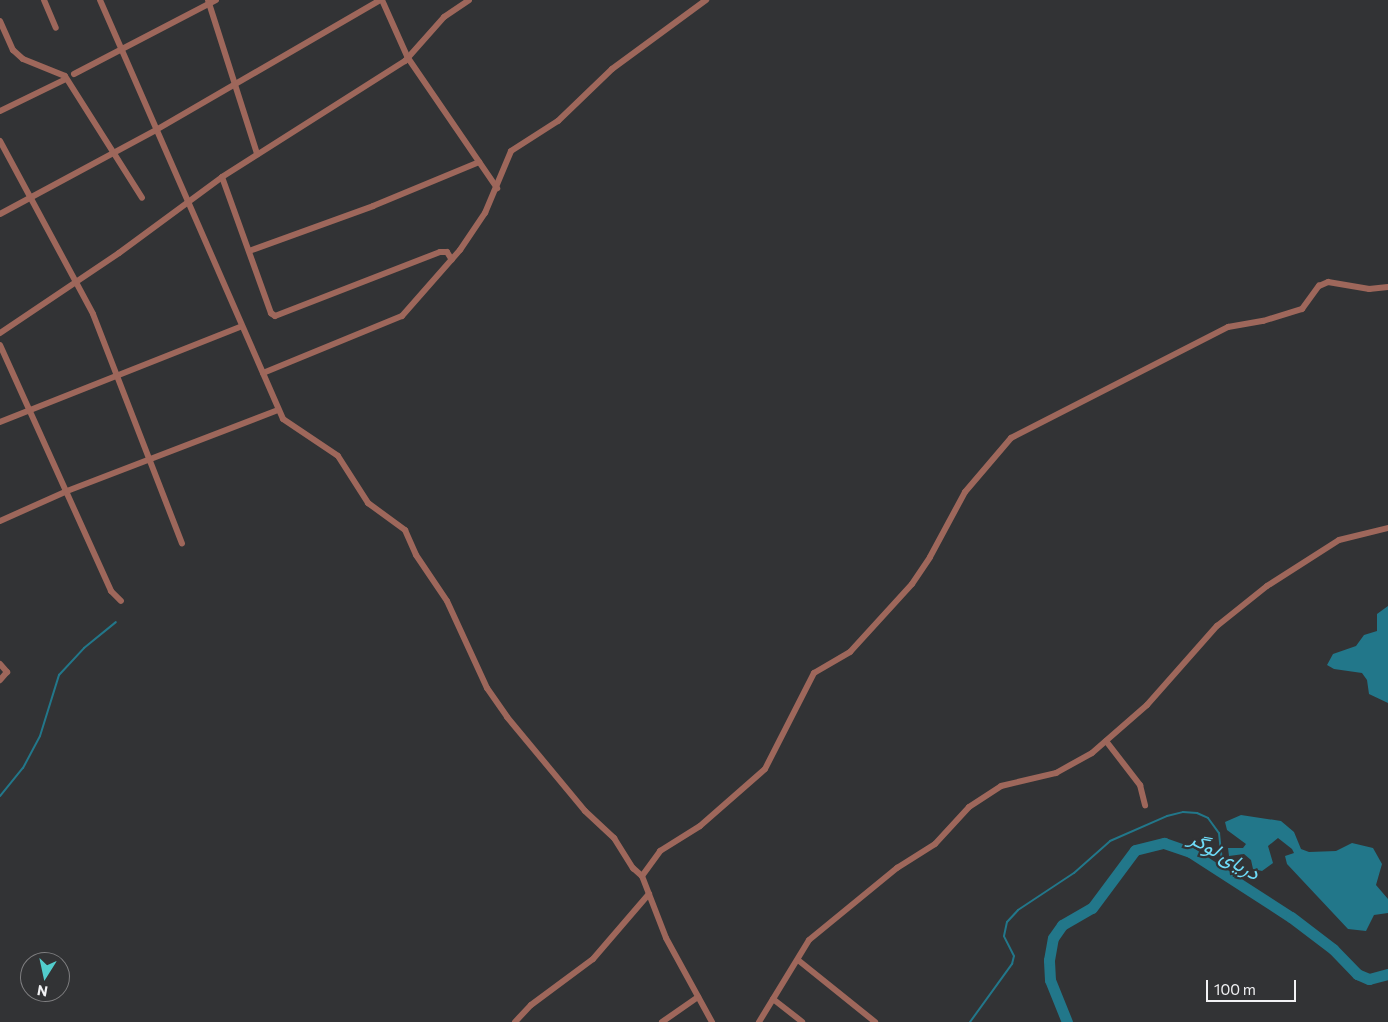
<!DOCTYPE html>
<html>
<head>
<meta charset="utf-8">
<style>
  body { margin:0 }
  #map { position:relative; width:1388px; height:1022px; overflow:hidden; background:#323335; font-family:Commissioner,Vazirmatn,sans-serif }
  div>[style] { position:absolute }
  .water>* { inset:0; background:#22778a }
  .stream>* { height:2px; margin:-1px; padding:0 1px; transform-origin:1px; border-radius:1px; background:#22778a }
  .river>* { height:11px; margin:-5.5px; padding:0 5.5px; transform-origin:5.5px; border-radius:5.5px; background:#22778a }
  .minor>* { height:6px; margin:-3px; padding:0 3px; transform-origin:3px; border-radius:3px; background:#9e675b }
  span { translate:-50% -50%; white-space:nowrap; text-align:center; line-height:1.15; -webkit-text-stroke:4.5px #323335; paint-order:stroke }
  .water-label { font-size:20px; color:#6edbf7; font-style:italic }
  .north { position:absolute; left:20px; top:952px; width:50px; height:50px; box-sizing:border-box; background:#323335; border:1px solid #7f7f81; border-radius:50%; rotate:190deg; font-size:14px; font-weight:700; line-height:20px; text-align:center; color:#f2f2f4 }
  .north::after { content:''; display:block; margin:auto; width:18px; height:22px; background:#52cdcd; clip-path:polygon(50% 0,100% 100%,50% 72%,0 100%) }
  .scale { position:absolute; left:1206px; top:980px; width:90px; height:22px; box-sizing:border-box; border:2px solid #f2f2f4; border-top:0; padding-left:6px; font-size:15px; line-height:18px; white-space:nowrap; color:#f2f2f4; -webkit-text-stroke:4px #323335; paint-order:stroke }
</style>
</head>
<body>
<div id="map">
  <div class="water">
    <i style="clip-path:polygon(1388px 606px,1388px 703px,1369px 694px,1367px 680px,1362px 673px,1334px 669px,1327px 665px,1333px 654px,1356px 646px,1364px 635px,1377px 631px,1377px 614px)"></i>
    <i style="clip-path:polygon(1241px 815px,1281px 821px,1294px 832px,1301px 849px,1309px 852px,1336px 851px,1352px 843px,1373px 848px,1382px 864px,1376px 885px,1388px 899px,1388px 913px,1374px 915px,1366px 931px,1348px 929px,1287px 864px,1285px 856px,1294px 853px,1292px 849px,1278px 838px,1268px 846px,1273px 863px,1262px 871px,1253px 869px,1251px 860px,1244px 854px,1229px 856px,1228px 848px,1243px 848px,1246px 844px,1227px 830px,1225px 822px)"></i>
  </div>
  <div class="stream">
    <i style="left:0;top:796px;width:36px;rotate:-51deg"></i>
    <i style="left:23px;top:768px;width:36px;rotate:-62deg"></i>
    <i style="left:40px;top:736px;width:64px;rotate:-72.7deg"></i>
    <i style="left:59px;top:675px;width:37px;rotate:-47deg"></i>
    <i style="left:84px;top:648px;width:41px;rotate:-39.1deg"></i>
    <i style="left:970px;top:1022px;width:72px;rotate:-54.1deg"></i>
    <i style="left:1012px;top:964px;width:8px;rotate:-76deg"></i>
    <i style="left:1014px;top:956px;width:22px;rotate:-117deg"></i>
    <i style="left:1004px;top:936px;width:14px;rotate:-78deg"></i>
    <i style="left:1007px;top:922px;width:16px;rotate:-47deg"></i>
    <i style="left:1018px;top:910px;width:67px;rotate:-33.5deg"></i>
    <i style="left:1074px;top:873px;width:48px;rotate:-41.6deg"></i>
    <i style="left:1110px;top:841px;width:62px;rotate:-23.7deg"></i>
    <i style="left:1167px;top:816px;width:16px;rotate:-14deg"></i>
    <i style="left:1183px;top:812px;width:14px;rotate:4deg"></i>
    <i style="left:1197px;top:813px;width:12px;rotate:24deg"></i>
    <i style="left:1208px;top:818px;width:19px;rotate:54deg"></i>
    <i style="left:1219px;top:833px;width:38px;rotate:84deg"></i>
  </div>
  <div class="river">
    <i style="left:1067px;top:1022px;width:45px;rotate:-112deg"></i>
    <i style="left:1050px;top:980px;width:20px;rotate:-93deg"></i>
    <i style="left:1049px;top:960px;width:22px;rotate:-80deg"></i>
    <i style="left:1053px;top:938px;width:16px;rotate:-55deg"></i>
    <i style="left:1062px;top:925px;width:34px;rotate:-30deg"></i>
    <i style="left:1092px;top:908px;width:72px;rotate:-53.4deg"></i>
    <i style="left:1135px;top:850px;width:30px;rotate:-14deg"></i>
    <i style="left:1164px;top:843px;width:28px;rotate:19deg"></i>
    <i style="left:1190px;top:852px;width:120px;rotate:32.8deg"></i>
    <i style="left:1291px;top:917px;width:53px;rotate:37.3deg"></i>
    <i style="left:1333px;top:949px;width:35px;rotate:46deg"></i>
    <i style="left:1357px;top:974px;width:13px;rotate:23deg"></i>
    <i style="left:1369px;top:979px;width:20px;rotate:-15deg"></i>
  </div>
  <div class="minor">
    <i style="left:44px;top:0;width:30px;rotate:67deg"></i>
    <i style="left:100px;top:0;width:457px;rotate:66.4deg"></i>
    <i style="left:283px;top:419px;width:66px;rotate:33.9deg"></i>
    <i style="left:338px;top:456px;width:56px;rotate:57.4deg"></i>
    <i style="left:368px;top:503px;width:46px;rotate:36.1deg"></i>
    <i style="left:405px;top:530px;width:27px;rotate:66deg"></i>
    <i style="left:416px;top:555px;width:55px;rotate:56deg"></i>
    <i style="left:447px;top:601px;width:96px;rotate:65.3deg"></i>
    <i style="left:487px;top:688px;width:35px;rotate:55deg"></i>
    <i style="left:507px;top:717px;width:122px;rotate:50.3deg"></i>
    <i style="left:585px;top:811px;width:40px;rotate:43deg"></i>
    <i style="left:614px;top:838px;width:36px;rotate:58deg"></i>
    <i style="left:633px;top:868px;width:12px;rotate:42deg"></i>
    <i style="left:642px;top:876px;width:66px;rotate:68.8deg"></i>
    <i style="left:666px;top:938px;width:96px;rotate:61.3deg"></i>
    <i style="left:208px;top:0;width:162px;rotate:72.3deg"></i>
    <i style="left:382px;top:0;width:64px;rotate:65.9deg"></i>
    <i style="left:408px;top:58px;width:158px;rotate:55.6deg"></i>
    <i style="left:0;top:21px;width:32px;rotate:66deg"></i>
    <i style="left:13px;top:50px;width:13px;rotate:42deg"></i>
    <i style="left:23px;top:59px;width:45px;rotate:22deg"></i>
    <i style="left:65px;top:76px;width:144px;rotate:57.7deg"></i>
    <i style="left:74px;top:74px;width:160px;rotate:-27.5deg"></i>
    <i style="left:0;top:111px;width:73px;rotate:-25.9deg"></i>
    <i style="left:0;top:141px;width:196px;rotate:61.7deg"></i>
    <i style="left:93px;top:314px;width:246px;rotate:68.8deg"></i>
    <i style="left:222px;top:177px;width:145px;rotate:70.2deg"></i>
    <i style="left:271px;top:313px;width:5px;rotate:37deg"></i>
    <i style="left:275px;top:316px;width:177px;rotate:-21.2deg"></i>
    <i style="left:440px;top:252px;width:7px"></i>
    <i style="left:447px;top:252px;width:9px;rotate:58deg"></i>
    <i style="left:0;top:214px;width:177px;rotate:-28.3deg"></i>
    <i style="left:156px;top:130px;width:259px;rotate:-30.1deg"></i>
    <i style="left:249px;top:251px;width:132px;rotate:-19.9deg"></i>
    <i style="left:373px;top:206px;width:115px;rotate:-22.5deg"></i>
    <i style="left:0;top:333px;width:143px;rotate:-33.9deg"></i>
    <i style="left:119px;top:253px;width:128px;rotate:-36.4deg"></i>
    <i style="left:222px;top:177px;width:217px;rotate:-32.4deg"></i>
    <i style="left:405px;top:61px;width:59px;rotate:-48.4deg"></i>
    <i style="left:444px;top:17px;width:30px;rotate:-34deg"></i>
    <i style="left:0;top:345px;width:270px;rotate:65.7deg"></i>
    <i style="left:111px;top:591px;width:14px;rotate:45deg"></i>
    <i style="left:263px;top:373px;width:150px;rotate:-22.3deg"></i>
    <i style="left:402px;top:316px;width:88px;rotate:-48.7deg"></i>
    <i style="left:460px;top:250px;width:45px;rotate:-56deg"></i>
    <i style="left:485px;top:213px;width:67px;rotate:-67.2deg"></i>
    <i style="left:511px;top:151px;width:56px;rotate:-32.6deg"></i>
    <i style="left:558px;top:121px;width:75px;rotate:-43.9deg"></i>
    <i style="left:612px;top:69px;width:117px;rotate:-36.3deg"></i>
    <i style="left:0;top:422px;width:260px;rotate:-21.6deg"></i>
    <i style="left:0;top:521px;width:73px;rotate:-24.1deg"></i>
    <i style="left:67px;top:491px;width:226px;rotate:-21deg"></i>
    <i style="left:0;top:664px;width:11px;rotate:49deg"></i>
    <i style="left:7px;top:672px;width:11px;rotate:131deg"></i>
    <i style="left:1106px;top:741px;width:56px;rotate:52.3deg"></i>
    <i style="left:1140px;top:785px;width:21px;rotate:76deg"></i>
    <i style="left:642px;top:876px;width:31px;rotate:-54deg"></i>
    <i style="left:660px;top:851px;width:47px;rotate:-32deg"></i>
    <i style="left:700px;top:826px;width:86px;rotate:-41.2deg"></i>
    <i style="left:765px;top:769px;width:108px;rotate:-63deg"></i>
    <i style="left:814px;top:673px;width:42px;rotate:-30.3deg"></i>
    <i style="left:850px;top:652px;width:92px;rotate:-47.6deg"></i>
    <i style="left:912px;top:584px;width:32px;rotate:-56deg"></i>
    <i style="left:930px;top:557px;width:74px;rotate:-61.7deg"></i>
    <i style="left:965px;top:492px;width:71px;rotate:-49.6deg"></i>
    <i style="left:1011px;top:438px;width:244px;rotate:-27.1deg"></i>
    <i style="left:1228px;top:327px;width:36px;rotate:-10deg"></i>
    <i style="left:1263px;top:321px;width:41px;rotate:-17.1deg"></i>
    <i style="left:1302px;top:309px;width:29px;rotate:-54deg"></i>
    <i style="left:1319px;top:286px;width:10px;rotate:-24deg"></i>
    <i style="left:1328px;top:282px;width:42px;rotate:9.7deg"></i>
    <i style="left:1369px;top:289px;width:19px;rotate:-6deg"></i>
    <i style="left:798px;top:960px;width:99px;rotate:38.8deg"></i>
    <i style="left:773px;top:999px;width:37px;rotate:38deg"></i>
    <i style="left:515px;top:1022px;width:23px;rotate:-47deg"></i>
    <i style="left:531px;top:1005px;width:77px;rotate:-36.6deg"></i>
    <i style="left:593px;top:959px;width:86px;rotate:-49.3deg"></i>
    <i style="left:662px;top:1022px;width:44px;rotate:-34.8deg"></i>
    <i style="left:759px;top:1022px;width:96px;rotate:-58.6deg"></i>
    <i style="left:809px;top:940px;width:114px;rotate:-39.3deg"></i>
    <i style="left:897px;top:868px;width:45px;rotate:-32.3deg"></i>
    <i style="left:935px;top:844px;width:50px;rotate:-47.4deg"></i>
    <i style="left:969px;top:807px;width:38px;rotate:-33deg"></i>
    <i style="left:1001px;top:786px;width:57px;rotate:-13.3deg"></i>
    <i style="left:1056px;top:773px;width:41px;rotate:-29.1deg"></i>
    <i style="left:1092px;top:753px;width:73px;rotate:-41.1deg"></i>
    <i style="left:1147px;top:705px;width:106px;rotate:-48.5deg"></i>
    <i style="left:1217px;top:626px;width:64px;rotate:-38.7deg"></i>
    <i style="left:1267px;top:586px;width:85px;rotate:-32.6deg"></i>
    <i style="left:1339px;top:540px;width:50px;rotate:-13.8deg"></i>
  </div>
  <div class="water-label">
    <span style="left:1225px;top:855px;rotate:30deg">دریای لوگر</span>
  </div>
  <div class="north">N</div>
  <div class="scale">100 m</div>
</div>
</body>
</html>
